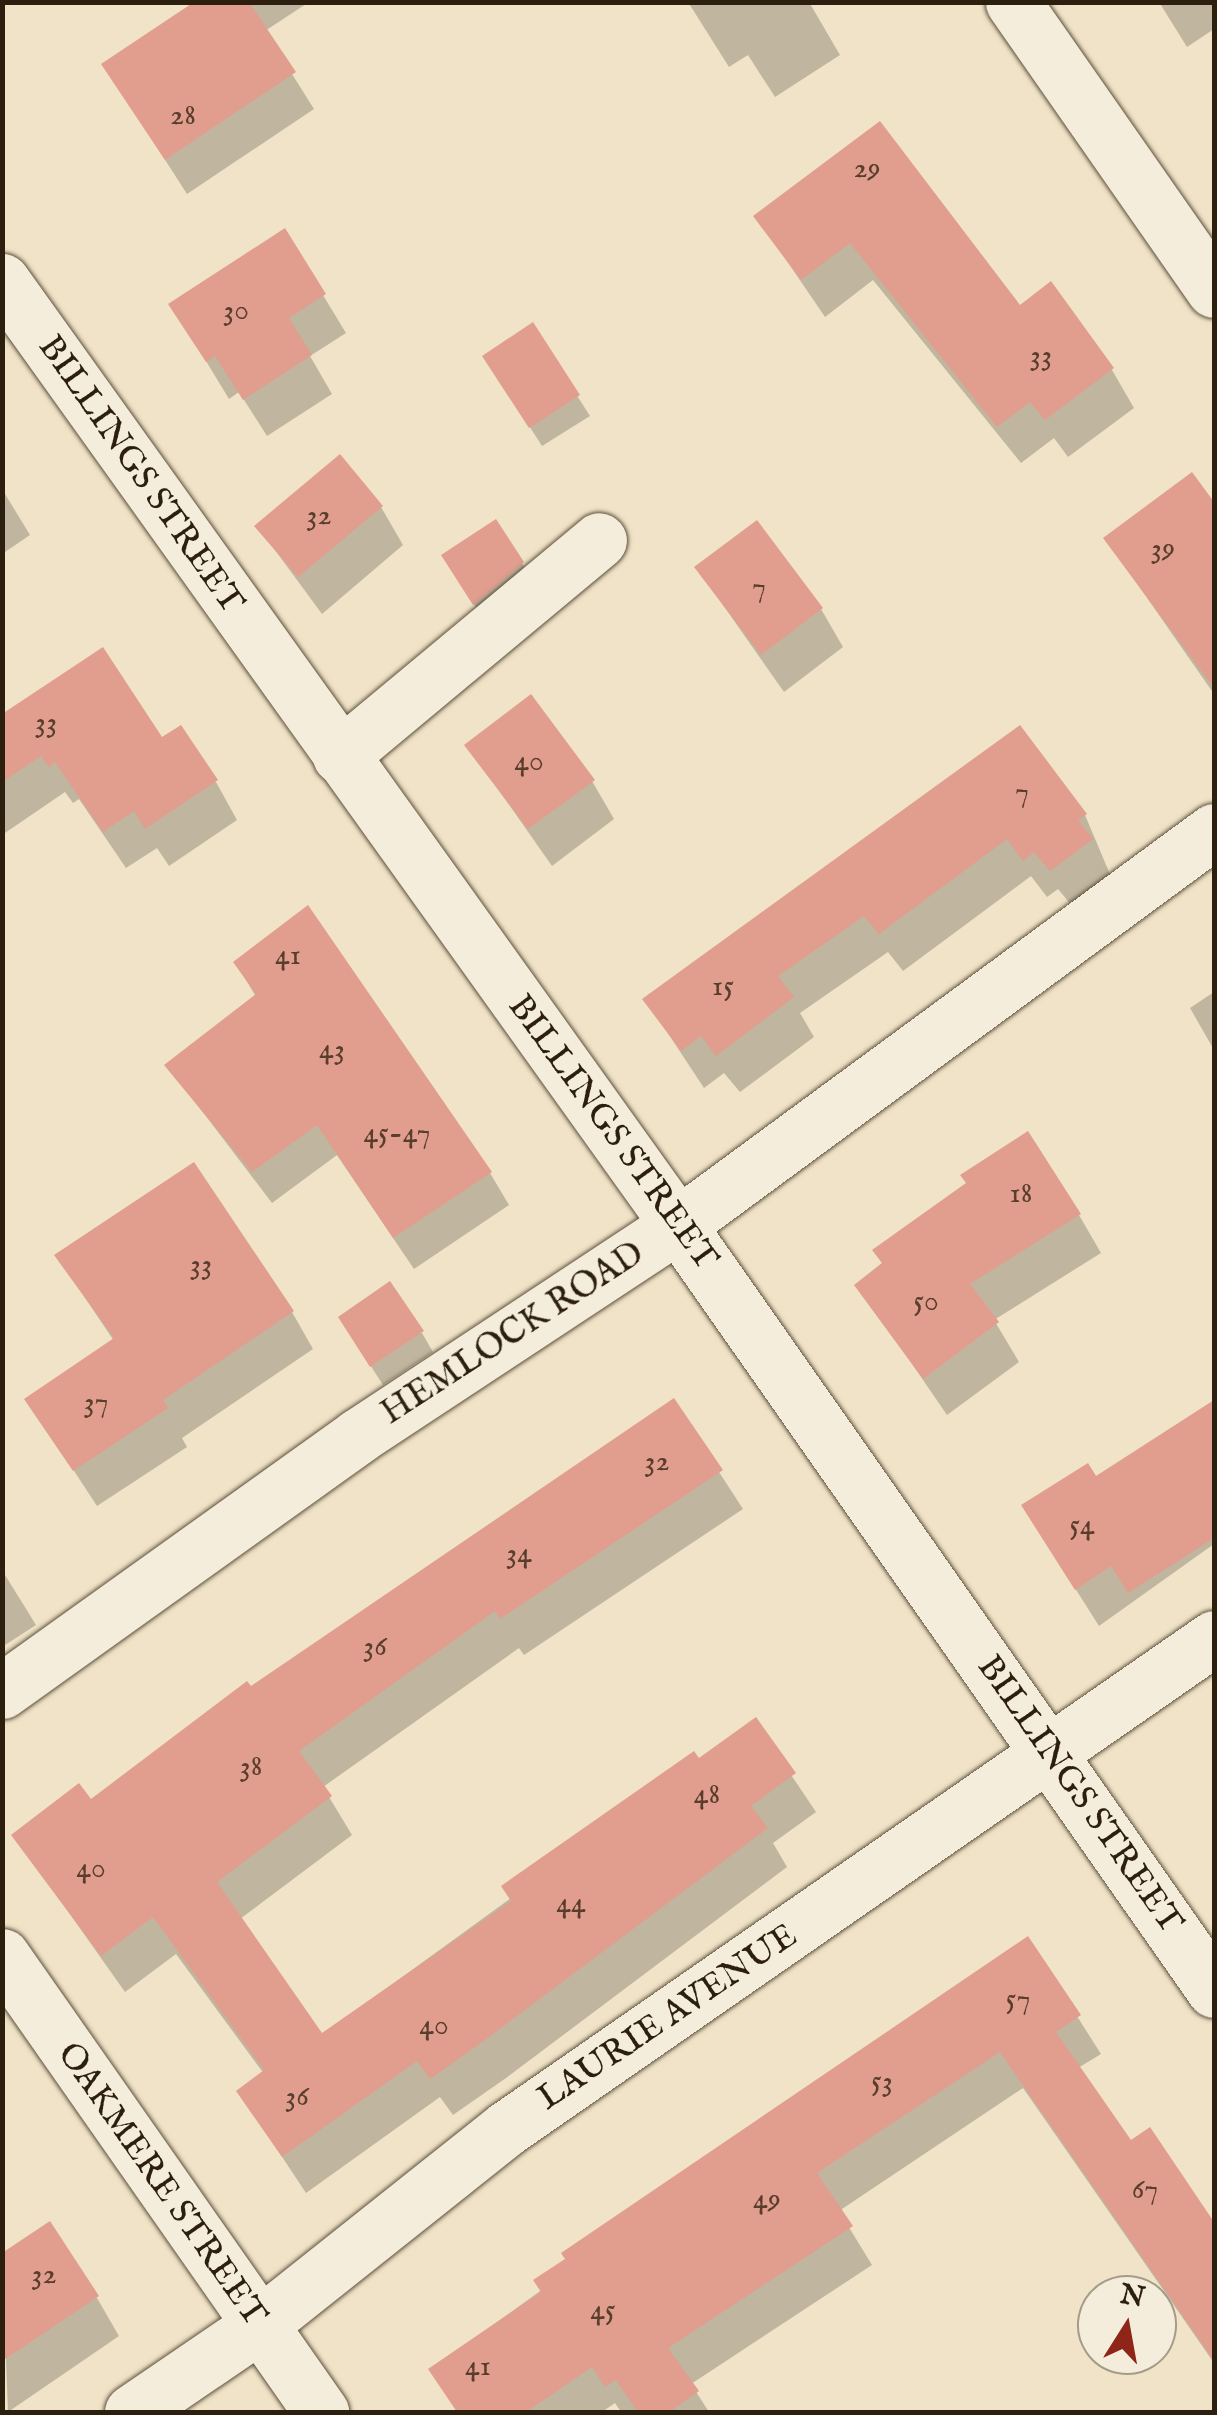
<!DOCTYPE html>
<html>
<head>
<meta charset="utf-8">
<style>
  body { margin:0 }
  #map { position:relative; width:1217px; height:2415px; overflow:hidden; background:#f0e3c7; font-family:"IM FELL English",serif }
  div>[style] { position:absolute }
  .shadow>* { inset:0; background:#0003 }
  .building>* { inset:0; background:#e19d8e }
  .roads { filter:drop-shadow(0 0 2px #5d503c) drop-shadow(0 0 2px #5d503c) }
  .minor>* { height:55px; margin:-27.5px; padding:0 27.5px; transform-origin:27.5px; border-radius:27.5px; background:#f5eddb }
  span { translate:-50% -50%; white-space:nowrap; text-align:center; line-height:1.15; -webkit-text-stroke:8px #f5eddb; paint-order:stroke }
  .number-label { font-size:30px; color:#593e2d }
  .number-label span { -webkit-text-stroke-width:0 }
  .street-label { font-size:35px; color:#2c1f0d }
  .frame { position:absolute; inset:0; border:5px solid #2c1f0d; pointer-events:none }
  .north { position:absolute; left:1077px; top:2275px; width:100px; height:100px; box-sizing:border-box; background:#f5eddb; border:2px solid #a59b89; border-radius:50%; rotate:11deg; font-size:28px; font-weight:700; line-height:40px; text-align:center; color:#2c1f0d }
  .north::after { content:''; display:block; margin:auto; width:35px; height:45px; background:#8f2418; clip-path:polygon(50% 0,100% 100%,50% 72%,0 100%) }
</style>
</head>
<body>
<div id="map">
  <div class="shadow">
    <i style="clip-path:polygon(198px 2px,309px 2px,265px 31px,314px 109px,187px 194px,104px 65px)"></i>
    <i style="clip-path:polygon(688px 2px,809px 2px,840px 55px,775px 97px,748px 55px,729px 67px)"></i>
    <i style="clip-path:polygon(1159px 2px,1214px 2px,1214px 29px,1187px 47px)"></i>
    <i style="clip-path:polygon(880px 125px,1019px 308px,1112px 370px,1134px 408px,1068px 457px,1054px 438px,1021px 463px,873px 280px,825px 317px,757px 217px)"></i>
    <i style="clip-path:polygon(284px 231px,346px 333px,310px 356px,332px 394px,267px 436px,239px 392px,229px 399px,172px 305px)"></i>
    <i style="clip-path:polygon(532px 325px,590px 416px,542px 446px,497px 376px)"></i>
    <i style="clip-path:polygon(1191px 475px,1214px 508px,1214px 694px,1106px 539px)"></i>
    <i style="clip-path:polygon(2px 489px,30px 535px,2px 554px)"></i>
    <i style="clip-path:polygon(381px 507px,403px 545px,322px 614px,258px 527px)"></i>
    <i style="clip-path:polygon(522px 563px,533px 583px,486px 622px,455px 576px)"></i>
    <i style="clip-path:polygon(697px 568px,821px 609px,843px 647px,784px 692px)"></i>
    <i style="clip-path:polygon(2px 717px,162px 740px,216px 782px,237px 820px,169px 866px,157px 848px,126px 868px,79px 799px,73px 803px,65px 792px,2px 835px)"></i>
    <i style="clip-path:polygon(1019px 728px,1085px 815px,1112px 879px,1073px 907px,1058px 889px,1047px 897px,1031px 876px,903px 971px,888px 952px,800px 1013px,814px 1037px,740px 1092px,724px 1073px,704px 1088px,646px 1000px)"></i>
    <i style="clip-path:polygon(467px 745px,592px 781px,614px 819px,552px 866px)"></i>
    <i style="clip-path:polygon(236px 963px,490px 1173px,509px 1205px,414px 1269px,337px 1155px,272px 1203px,167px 1065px,256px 997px)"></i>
    <i style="clip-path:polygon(1214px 992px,1214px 1050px,1190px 1008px)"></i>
    <i style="clip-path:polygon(1079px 1215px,1101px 1253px,994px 1320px,1019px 1362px,947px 1415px,858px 1285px,883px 1265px,875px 1251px)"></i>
    <i style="clip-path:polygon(57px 1256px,292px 1312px,313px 1349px,182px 1438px,187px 1447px,97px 1506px,27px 1399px,114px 1341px)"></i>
    <i style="clip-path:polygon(422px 1333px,433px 1352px,383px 1385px,352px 1337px)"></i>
    <i style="clip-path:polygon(673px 1401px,743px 1509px,524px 1655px,519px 1648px,323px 1787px,352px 1835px,240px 1919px,321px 2036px,755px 1721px,816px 1812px,773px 1843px,787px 1867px,506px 2078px,453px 2115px,440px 2097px,306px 2193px,239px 2092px,264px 2074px,176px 1954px,125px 1992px,14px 1835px,91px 1802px)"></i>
    <i style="clip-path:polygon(1214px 1403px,1214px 1544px,1099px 1626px,1047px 1544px,1095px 1479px)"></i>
    <i style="clip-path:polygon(2px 1570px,36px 1625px,2px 1647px)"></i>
    <i style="clip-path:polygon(1028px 1939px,1101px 2054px,1078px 2068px,1130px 2144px,1149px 2131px,1214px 2226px,1214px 2363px,1023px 2088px,839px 2211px,872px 2265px,691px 2384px,709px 2412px,621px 2412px,615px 2403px,602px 2412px,457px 2412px,432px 2369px)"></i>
    <i style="clip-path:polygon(2px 2256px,97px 2298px,119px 2336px,8px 2412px)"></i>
  </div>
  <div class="building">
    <i style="clip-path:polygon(194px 2px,249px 2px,296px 72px,165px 160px,101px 64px)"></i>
    <i style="clip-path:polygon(880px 121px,1020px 305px,1051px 281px,1114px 368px,1045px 420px,1030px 402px,997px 427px,850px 243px,801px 280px,753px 216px)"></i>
    <i style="clip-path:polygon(285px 228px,326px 294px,289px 318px,312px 355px,243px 400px,215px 356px,206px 362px,168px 304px)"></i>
    <i style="clip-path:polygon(533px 322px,580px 395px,529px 428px,482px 356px)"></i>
    <i style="clip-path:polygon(340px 454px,383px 506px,298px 577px,254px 526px)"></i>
    <i style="clip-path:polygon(1192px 472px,1214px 502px,1214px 688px,1103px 538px)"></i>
    <i style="clip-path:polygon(496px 519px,524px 562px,473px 605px,441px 555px)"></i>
    <i style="clip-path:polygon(757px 520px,823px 608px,761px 655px,694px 567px)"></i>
    <i style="clip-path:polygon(103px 647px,162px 737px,181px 725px,218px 780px,145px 829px,134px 811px,103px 832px,55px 762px,49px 767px,41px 756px,2px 782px,2px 714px)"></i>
    <i style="clip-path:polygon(531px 694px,595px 780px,528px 829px,464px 745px)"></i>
    <i style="clip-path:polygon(1020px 725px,1087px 814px,1078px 820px,1093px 839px,1050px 871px,1034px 852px,1023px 861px,1007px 839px,879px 934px,864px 916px,778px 976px,794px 997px,716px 1056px,701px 1036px,681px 1051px,642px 999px)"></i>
    <i style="clip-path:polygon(308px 905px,492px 1172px,393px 1238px,317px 1125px,252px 1172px,164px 1065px,256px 994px,233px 962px)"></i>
    <i style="clip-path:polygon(1028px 1131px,1081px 1214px,970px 1284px,999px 1322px,923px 1379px,854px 1285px,882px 1263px,872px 1250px,966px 1183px,960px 1175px)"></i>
    <i style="clip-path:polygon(194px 1162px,294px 1311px,163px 1400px,168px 1408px,73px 1471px,24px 1399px,114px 1338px,54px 1255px)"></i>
    <i style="clip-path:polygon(390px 1281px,424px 1331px,370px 1367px,338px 1317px)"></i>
    <i style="clip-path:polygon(674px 1398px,723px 1470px,500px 1619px,495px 1611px,299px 1751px,332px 1796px,217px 1882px,322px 2033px,511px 1901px,501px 1886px,694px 1751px,699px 1758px,756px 1717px,796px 1773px,751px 1806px,768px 1828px,485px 2040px,430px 2079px,417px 2061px,282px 2157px,236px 2091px,264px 2070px,153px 1917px,101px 1956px,11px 1835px,79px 1783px,91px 1799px,247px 1681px,251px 1686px)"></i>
    <i style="clip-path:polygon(1214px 1400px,1214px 1538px,1128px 1593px,1111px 1566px,1075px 1590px,1021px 1505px,1088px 1463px,1096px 1476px)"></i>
    <i style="clip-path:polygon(1028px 1936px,1081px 2015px,1056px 2032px,1131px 2140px,1150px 2127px,1214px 2222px,1214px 2361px,1000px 2052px,817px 2173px,853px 2226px,668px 2348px,699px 2391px,669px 2412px,638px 2412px,616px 2380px,605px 2387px,592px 2367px,526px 2412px,457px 2412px,428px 2369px,541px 2292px,533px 2280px,565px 2259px,561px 2253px)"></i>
    <i style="clip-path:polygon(50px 2221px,99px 2296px,2px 2361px,2px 2253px)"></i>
  </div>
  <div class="roads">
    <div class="minor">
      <i style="left:1013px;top:2px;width:351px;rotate:55.1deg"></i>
      <i style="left:2px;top:281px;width:1161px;rotate:54.39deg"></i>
      <i style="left:678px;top:1225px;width:934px;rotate:54.98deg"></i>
      <i style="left:340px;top:756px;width:337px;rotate:-39.8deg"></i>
      <i style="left:2px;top:1691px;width:438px;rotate:-35.6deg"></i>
      <i style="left:358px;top:1436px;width:383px;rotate:-33.4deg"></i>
      <i style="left:678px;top:1225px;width:665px;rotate:-36.32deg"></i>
      <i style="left:2px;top:1956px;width:557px;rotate:55.02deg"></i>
      <i style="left:132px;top:2412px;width:153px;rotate:-34.3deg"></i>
      <i style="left:258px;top:2326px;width:318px;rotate:-38.5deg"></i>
      <i style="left:507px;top:2128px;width:860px;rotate:-34.72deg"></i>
    </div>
  </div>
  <div class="number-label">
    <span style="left:183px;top:116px">28</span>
    <span style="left:867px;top:169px">29</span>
    <span style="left:236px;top:311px">30</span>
    <span style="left:1041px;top:356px">33</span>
    <span style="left:319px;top:516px">32</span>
    <span style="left:1163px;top:549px">39</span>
    <span style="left:759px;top:588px">7</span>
    <span style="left:46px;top:723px">33</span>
    <span style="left:529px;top:762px">40</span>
    <span style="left:1022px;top:793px">7</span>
    <span style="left:288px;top:956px">41</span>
    <span style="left:723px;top:987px">15</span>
    <span style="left:332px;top:1050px">43</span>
    <span style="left:397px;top:1134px">45-47</span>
    <span style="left:1021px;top:1194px">18</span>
    <span style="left:201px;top:1265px">33</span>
    <span style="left:926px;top:1302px">50</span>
    <span style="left:96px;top:1403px">37</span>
    <span style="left:657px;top:1462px">32</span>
    <span style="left:1082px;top:1526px">54</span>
    <span style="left:519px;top:1554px">34</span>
    <span style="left:375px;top:1647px">36</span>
    <span style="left:251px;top:1767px">38</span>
    <span style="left:707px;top:1795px">48</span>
    <span style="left:91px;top:1869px">40</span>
    <span style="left:571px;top:1904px">44</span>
    <span style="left:1018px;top:2000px">57</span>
    <span style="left:434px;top:2026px">40</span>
    <span style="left:882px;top:2082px">53</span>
    <span style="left:297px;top:2097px">36</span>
    <span style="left:1145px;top:2190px">67</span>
    <span style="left:767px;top:2200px">49</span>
    <span style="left:44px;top:2275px">32</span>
    <span style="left:603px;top:2311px">45</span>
    <span style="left:478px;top:2367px">41</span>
  </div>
  <div class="street-label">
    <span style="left:140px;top:475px;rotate:55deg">BILLINGS STREET</span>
    <span style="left:612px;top:1133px;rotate:54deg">BILLINGS STREET</span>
    <span style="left:513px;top:1334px;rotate:-33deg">HEMLOCK ROAD</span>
    <span style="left:1079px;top:1795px;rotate:55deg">BILLINGS STREET</span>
    <span style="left:668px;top:2018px;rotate:-34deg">LAURIE AVENUE</span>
    <span style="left:161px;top:2185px;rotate:55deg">OAKMERE STREET</span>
  </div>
  <div class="frame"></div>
  <div class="north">N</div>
</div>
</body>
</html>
